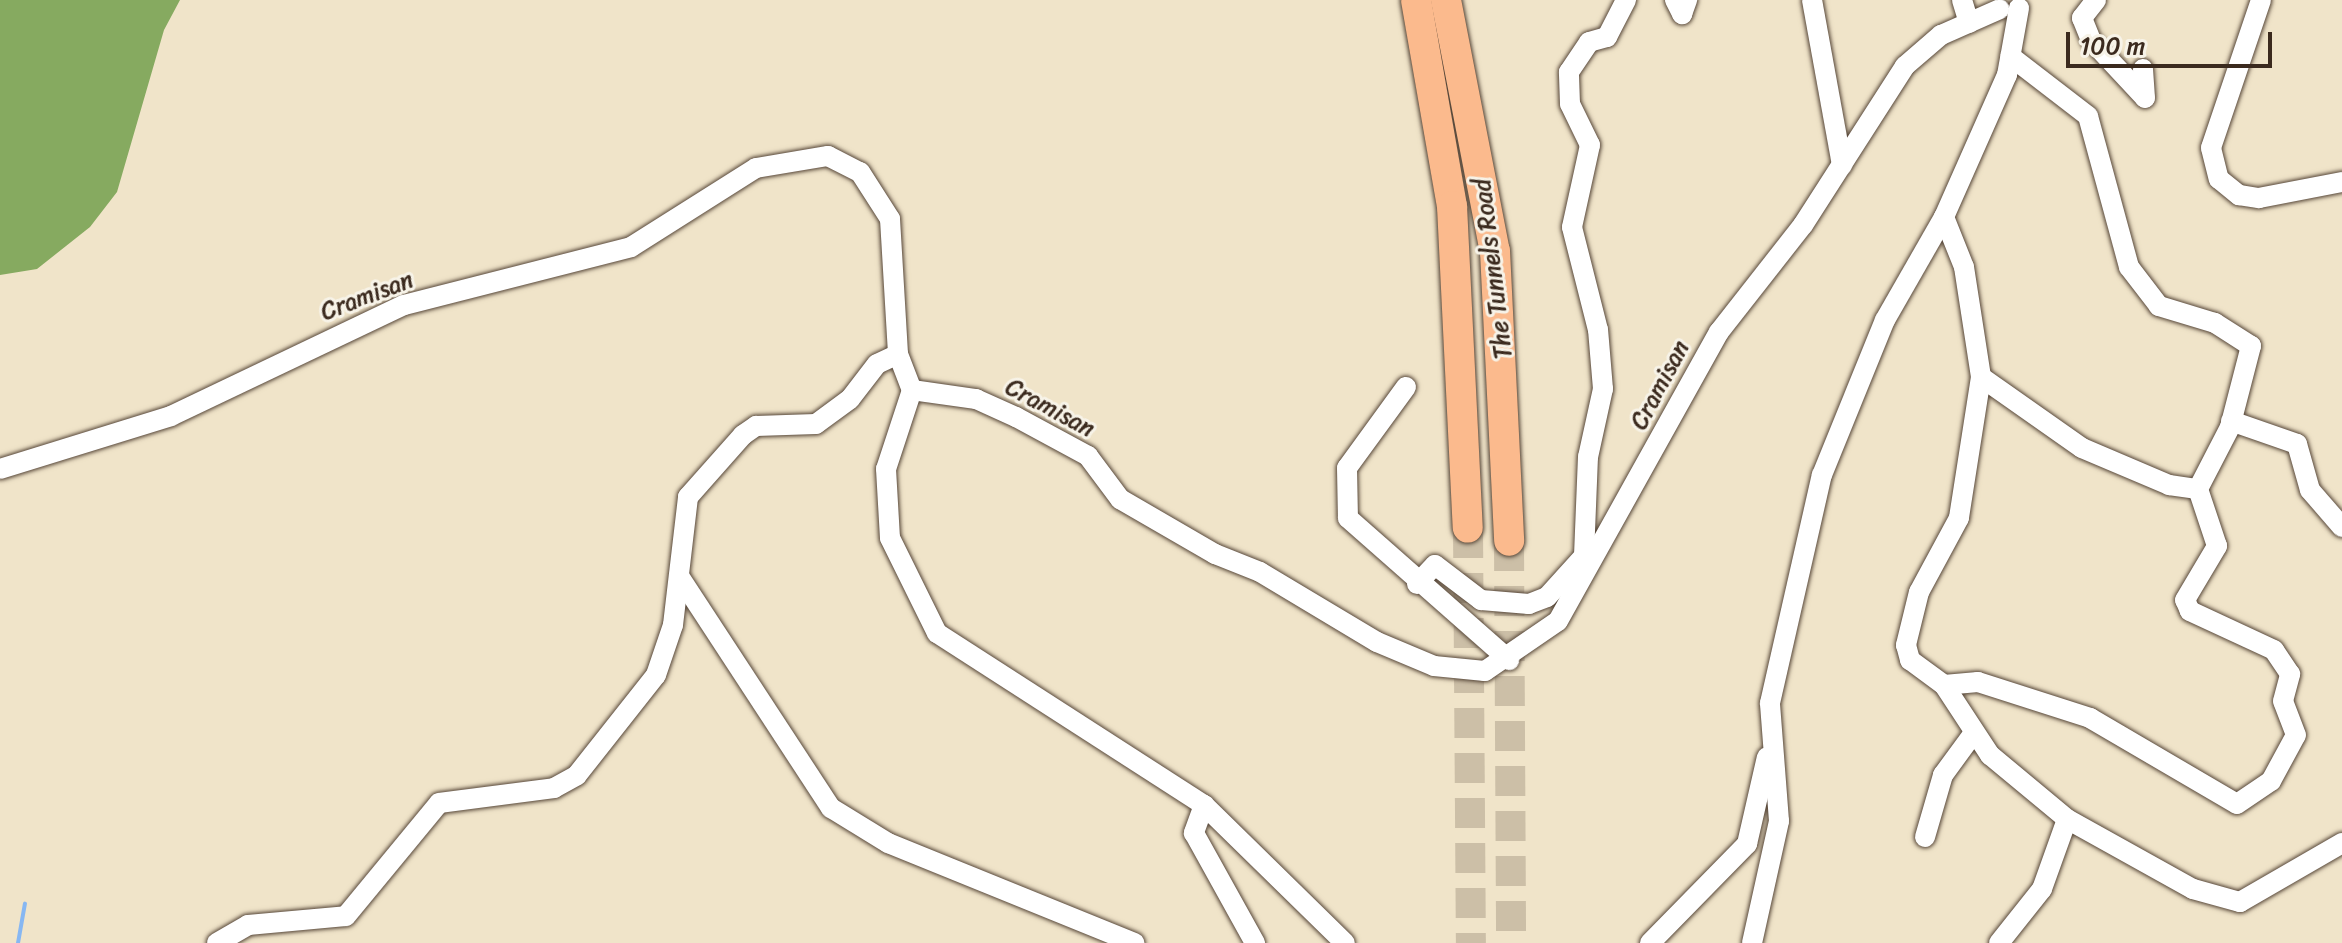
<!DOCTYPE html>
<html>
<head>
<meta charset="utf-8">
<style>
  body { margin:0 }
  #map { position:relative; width:2342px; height:943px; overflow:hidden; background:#f0e4c9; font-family:Sriracha,sans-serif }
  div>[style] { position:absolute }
  .forest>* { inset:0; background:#86aa60 }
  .stream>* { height:4px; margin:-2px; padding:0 2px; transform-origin:2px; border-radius:2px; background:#87b7f2 }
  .highway-tunnel>* { height:30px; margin-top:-15px; transform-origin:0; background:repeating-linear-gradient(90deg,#ccbfa7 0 30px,transparent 0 45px) }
  .roads { filter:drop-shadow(0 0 2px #564638) drop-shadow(0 0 2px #564638) }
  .minor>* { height:20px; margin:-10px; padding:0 10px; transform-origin:10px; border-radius:10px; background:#fff }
  .highway>* { height:30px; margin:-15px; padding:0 15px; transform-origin:15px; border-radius:15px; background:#fbba8d }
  span { translate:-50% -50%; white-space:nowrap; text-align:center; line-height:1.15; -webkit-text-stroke:6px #f7f3e8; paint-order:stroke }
  .street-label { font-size:24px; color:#3b2a1e }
  .scale { position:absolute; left:2066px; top:32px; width:206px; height:36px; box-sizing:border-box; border:4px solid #3b2a1e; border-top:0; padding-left:10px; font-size:24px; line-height:28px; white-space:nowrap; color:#3b2a1e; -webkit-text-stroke:6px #f7f3e8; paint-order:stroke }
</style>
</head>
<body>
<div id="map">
  <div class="forest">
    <i style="clip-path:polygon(0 0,180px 0,164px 30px,117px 192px,90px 227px,37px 269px,0 275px)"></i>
  </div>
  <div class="stream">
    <i style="left:18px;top:943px;width:40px;rotate:-80deg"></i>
  </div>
  <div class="highway-tunnel">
    <i style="left:1468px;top:528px;width:415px;rotate:89.6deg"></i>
    <i style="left:1509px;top:541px;width:402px;rotate:89.7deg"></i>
  </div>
  <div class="roads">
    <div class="minor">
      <i style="left:1675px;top:0;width:16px;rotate:63deg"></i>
      <i style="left:1682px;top:14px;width:15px;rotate:-70deg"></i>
      <i style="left:1812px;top:0;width:168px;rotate:79.7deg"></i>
      <i style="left:1962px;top:0;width:24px;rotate:73deg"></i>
      <i style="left:2096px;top:0;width:23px;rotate:128deg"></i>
      <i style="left:2082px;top:18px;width:24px;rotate:68deg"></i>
      <i style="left:2091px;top:40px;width:79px;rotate:47deg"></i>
      <i style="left:2145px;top:98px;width:29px;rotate:-94deg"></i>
      <i style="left:2261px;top:0;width:156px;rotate:108.7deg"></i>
      <i style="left:2211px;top:148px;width:32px;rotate:76deg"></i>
      <i style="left:2219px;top:179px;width:26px;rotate:39deg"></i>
      <i style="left:2239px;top:195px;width:20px;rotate:9deg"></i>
      <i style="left:2259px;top:198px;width:85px;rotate:-10.9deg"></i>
      <i style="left:1944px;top:217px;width:54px;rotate:68.2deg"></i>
      <i style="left:1964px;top:267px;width:111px;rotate:81.2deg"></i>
      <i style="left:1981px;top:377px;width:143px;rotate:98.9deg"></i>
      <i style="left:1959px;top:518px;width:84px;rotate:118.4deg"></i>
      <i style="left:1919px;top:592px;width:55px;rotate:103.8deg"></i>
      <i style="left:1906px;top:645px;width:16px;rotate:75deg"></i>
      <i style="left:1910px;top:660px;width:42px;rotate:36.3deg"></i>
      <i style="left:1944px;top:685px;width:84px;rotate:56.7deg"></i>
      <i style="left:1990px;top:755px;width:100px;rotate:39.7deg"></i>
      <i style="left:2067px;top:819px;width:144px;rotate:29.1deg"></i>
      <i style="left:2193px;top:889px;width:49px;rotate:15.5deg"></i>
      <i style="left:2240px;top:902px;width:118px;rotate:-30deg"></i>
      <i style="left:1981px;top:377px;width:123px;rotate:35.1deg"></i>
      <i style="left:2082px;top:448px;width:95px;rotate:23deg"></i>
      <i style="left:2169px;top:485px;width:29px;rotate:8deg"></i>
      <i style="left:1406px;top:387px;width:100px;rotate:126.1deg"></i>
      <i style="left:1347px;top:468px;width:50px;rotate:88.9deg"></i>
      <i style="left:1348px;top:518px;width:215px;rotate:41.4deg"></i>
      <i style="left:912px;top:390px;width:83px;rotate:108.2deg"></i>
      <i style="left:886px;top:469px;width:69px;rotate:86.7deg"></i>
      <i style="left:890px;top:538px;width:106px;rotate:63.7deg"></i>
      <i style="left:937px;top:633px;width:318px;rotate:32.8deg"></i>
      <i style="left:1204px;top:805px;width:197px;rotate:44.4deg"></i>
      <i style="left:2231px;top:421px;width:70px;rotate:19.2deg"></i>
      <i style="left:2297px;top:444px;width:48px;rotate:74.2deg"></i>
      <i style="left:2310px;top:490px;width:49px;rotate:49.1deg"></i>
      <i style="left:0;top:469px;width:179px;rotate:-17.2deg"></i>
      <i style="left:171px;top:416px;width:258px;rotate:-25.5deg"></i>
      <i style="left:404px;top:305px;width:234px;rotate:-14.3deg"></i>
      <i style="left:631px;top:247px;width:148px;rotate:-32.3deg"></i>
      <i style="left:756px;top:168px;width:73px;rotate:-9.5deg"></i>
      <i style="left:828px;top:156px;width:36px;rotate:27deg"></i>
      <i style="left:860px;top:172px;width:56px;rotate:57.4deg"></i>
      <i style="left:890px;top:219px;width:135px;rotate:86.6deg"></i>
      <i style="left:898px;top:354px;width:39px;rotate:69deg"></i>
      <i style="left:912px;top:390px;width:65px;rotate:8deg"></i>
      <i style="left:976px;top:399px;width:44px;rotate:24.2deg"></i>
      <i style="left:1016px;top:417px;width:82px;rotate:28.4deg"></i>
      <i style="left:1088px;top:456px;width:54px;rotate:53.3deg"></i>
      <i style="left:1120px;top:499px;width:110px;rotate:30.1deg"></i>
      <i style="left:1215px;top:554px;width:48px;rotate:21.8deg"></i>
      <i style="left:1260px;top:572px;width:136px;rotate:30.9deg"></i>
      <i style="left:1377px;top:642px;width:62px;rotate:22.8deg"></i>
      <i style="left:1434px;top:666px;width:51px;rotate:5.6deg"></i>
      <i style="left:1485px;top:671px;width:88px;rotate:-34.4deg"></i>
      <i style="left:1558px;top:621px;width:331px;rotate:-60.9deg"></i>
      <i style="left:1719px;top:332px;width:136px;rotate:-51.9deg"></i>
      <i style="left:1803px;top:225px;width:189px;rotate:-57.3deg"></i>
      <i style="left:1905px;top:66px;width:48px;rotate:-40.7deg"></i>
      <i style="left:1941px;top:35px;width:64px;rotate:-23.8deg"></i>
      <i style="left:681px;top:579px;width:274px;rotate:56.8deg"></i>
      <i style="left:831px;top:808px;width:67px;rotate:31.6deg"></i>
      <i style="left:888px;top:843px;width:266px;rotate:22.1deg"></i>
      <i style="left:1417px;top:584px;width:26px;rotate:-47deg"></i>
      <i style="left:1435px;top:565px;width:58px;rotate:37.3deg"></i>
      <i style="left:1481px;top:600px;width:48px;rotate:4.8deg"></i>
      <i style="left:1529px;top:604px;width:19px;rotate:-21deg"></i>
      <i style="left:1547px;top:597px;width:55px;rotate:-47.9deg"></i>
      <i style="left:1584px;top:556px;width:99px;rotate:-87.7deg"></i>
      <i style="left:1588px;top:457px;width:70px;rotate:-77.6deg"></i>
      <i style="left:1603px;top:389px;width:59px;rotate:-94.8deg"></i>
      <i style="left:1598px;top:330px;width:106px;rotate:-104.2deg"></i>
      <i style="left:1572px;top:227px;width:84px;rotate:-77.6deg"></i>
      <i style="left:1590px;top:145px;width:46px;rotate:-116deg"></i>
      <i style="left:1570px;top:104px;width:32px;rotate:-92deg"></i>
      <i style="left:1569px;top:72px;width:36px;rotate:-56deg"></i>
      <i style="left:1589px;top:42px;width:19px;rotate:-16deg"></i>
      <i style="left:1607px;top:37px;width:42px;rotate:-62.8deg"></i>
      <i style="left:1944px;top:685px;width:34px;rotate:-5deg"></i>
      <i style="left:1978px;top:682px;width:118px;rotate:17.8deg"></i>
      <i style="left:2090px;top:718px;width:170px;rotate:30.3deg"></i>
      <i style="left:2237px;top:804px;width:41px;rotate:-34.1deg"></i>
      <i style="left:2271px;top:781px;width:52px;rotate:-61.5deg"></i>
      <i style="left:2296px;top:735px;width:36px;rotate:-111deg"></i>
      <i style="left:2283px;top:701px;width:28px;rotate:-75deg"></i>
      <i style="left:2290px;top:674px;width:29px;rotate:-124deg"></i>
      <i style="left:2274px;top:650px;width:93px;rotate:-155.1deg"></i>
      <i style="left:2190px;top:611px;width:12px;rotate:-114deg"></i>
      <i style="left:2185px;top:600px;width:63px;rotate:-59.3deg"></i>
      <i style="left:2217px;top:546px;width:60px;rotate:-108.4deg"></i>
      <i style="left:2198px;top:489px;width:70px;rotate:-62.7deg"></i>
      <i style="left:2230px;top:427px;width:84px;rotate:-75.5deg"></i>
      <i style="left:2251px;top:346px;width:43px;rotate:-147.4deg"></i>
      <i style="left:2215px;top:323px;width:59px;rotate:-163.1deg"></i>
      <i style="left:2159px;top:306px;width:49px;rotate:-127.6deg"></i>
      <i style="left:2129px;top:267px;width:156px;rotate:-105.2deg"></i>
      <i style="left:2088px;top:116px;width:98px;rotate:-142.4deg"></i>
      <i style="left:1204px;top:805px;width:30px;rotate:110deg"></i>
      <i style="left:1194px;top:833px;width:126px;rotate:61deg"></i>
      <i style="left:1925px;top:837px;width:65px;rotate:-73.8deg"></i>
      <i style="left:1943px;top:775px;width:51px;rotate:-53.8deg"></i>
      <i style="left:217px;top:943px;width:36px;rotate:-30deg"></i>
      <i style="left:248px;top:925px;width:98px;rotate:-5.2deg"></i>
      <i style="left:346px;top:916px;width:146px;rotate:-50.5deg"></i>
      <i style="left:439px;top:803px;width:116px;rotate:-7.4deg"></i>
      <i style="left:554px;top:788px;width:26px;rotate:-29deg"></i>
      <i style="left:577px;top:775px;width:127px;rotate:-51.7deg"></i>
      <i style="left:656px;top:675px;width:53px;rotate:-71.2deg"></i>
      <i style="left:673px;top:625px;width:129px;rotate:-83.3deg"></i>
      <i style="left:688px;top:497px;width:83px;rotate:-48.4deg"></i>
      <i style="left:743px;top:435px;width:16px;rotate:-35deg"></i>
      <i style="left:756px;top:426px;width:60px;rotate:-1.9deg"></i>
      <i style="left:816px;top:424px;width:42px;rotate:-36.3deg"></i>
      <i style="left:850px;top:399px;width:44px;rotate:-52.4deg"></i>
      <i style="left:877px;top:364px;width:23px;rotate:-25deg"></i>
      <i style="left:1650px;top:943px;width:139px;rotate:-45.6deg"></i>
      <i style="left:1747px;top:844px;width:89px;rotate:-77.1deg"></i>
      <i style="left:1752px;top:943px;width:125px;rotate:-77.5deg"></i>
      <i style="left:1779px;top:821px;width:118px;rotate:-94.4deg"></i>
      <i style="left:1770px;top:703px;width:234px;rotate:-77.2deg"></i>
      <i style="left:1822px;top:475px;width:167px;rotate:-67.9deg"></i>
      <i style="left:1885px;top:320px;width:119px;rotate:-60.2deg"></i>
      <i style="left:1944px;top:217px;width:155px;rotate:-66.1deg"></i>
      <i style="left:2007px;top:75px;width:68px;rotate:-79.8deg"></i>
      <i style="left:1999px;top:943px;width:69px;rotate:-51.5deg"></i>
      <i style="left:2042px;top:889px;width:74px;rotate:-70.3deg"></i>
    </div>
    <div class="highway">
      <i style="left:1416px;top:0;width:209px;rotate:80.1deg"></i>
      <i style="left:1452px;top:206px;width:322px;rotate:87.2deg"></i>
      <i style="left:1446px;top:0;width:256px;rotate:79deg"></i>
      <i style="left:1495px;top:251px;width:290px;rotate:87.2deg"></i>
    </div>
  </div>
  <div class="street-label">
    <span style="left:1493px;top:269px;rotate:-97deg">The Tunnels Road</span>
    <span style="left:367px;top:296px;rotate:-21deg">Cramisan</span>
    <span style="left:1660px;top:385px;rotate:-62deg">Cramisan</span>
    <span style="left:1050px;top:408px;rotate:28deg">Cramisan</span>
  </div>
  <div class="scale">100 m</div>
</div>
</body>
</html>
